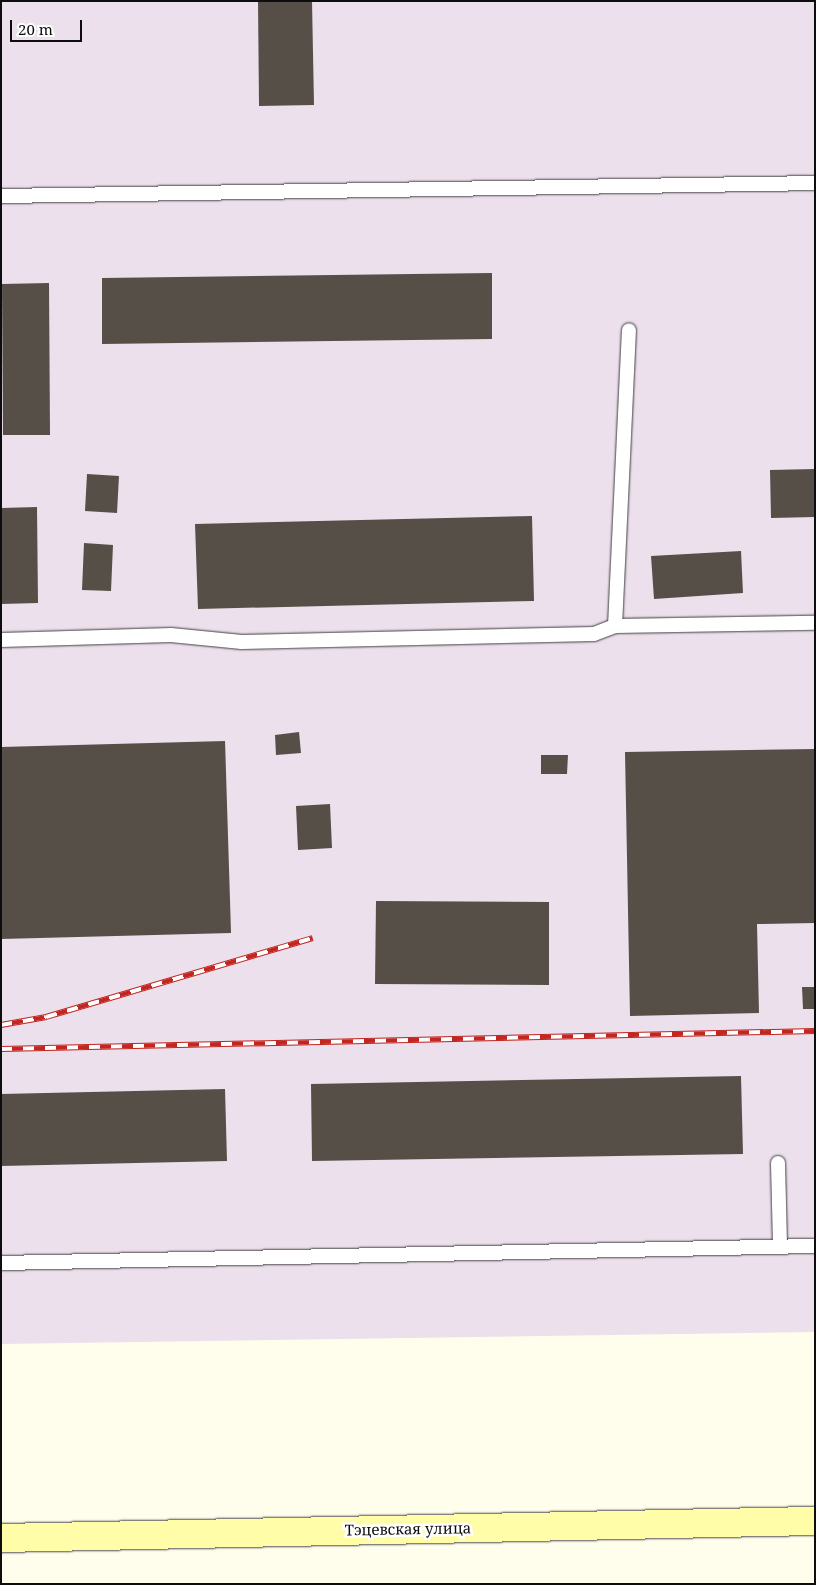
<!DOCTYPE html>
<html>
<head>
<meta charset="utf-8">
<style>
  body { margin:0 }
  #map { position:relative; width:816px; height:1585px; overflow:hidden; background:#fffdec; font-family:"Noto Serif",serif }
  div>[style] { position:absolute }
  .industrial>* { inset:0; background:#ece0ec }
  .building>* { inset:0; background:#564f48 }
  .roads { filter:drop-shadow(0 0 1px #404040) drop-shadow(0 0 1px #404040) }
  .lane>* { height:14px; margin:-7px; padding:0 7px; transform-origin:7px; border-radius:7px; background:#fff }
  .secondary>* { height:28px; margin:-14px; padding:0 14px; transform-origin:14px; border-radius:14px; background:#fffda7 }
  .rail>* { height:5.5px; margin-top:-2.75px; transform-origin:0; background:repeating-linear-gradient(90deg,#fff 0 11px,#c3251f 0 22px); box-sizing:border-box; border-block:1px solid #c3251f }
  span { translate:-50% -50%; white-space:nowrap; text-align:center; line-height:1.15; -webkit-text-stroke:5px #fff; paint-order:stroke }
  .street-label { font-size:15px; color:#0d0d0d }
  .frame { position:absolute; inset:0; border:2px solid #0d0d0d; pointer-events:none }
  .scale { position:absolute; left:10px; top:20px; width:72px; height:22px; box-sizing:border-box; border:2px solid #0d0d0d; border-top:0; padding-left:6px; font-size:15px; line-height:18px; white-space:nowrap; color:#0d0d0d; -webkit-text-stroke:4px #fff; paint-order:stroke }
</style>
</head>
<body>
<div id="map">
  <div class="industrial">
    <i style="clip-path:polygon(1px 1px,815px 1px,815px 1332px,1px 1344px)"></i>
  </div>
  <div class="building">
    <i style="clip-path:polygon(258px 1px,312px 1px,314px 105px,259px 106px)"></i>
    <i style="clip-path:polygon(492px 273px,492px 339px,102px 344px,102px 278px)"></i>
    <i style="clip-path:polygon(49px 283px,50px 435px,3px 435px,2px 284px)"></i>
    <i style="clip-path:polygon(815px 469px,815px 517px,771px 518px,770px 470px)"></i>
    <i style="clip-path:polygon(87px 474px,119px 476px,117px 513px,85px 511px)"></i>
    <i style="clip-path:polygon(37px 507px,38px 603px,1px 604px,1px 508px)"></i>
    <i style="clip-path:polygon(532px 516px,534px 601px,198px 609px,195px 524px)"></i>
    <i style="clip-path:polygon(84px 543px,113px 545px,111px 591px,82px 590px)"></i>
    <i style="clip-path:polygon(741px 551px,743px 593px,654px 599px,651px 556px)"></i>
    <i style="clip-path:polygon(299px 732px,301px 753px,276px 755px,275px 735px)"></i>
    <i style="clip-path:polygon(225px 741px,231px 933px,1px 939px,1px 747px)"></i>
    <i style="clip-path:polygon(815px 749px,815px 923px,757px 924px,759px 1013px,630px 1016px,625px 752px)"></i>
    <i style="clip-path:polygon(541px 755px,568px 755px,567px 774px,541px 774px)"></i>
    <i style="clip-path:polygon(330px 804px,332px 848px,298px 850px,296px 806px)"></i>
    <i style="clip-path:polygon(376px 901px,549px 902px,549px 985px,375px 984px)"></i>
    <i style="clip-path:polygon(802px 987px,815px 987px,815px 1009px,803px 1009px)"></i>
    <i style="clip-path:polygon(741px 1076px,743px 1154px,312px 1161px,311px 1084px)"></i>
    <i style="clip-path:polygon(225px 1089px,227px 1161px,1px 1166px,1px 1094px)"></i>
  </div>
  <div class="roads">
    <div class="lane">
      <i style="left:1px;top:196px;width:814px;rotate:-0.91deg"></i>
      <i style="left:615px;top:626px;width:296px;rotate:-87.3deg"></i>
      <i style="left:1px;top:640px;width:170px;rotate:-1.7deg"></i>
      <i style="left:171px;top:635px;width:71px;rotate:5.6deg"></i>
      <i style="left:242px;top:642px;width:352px;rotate:-1.3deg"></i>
      <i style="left:594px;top:634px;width:22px;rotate:-21deg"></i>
      <i style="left:615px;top:626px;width:200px;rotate:-0.9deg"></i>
      <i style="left:778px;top:1163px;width:84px;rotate:88.6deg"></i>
      <i style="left:1px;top:1263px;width:814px;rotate:-1.2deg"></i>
    </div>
    <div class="secondary">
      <i style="left:1px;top:1538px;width:814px;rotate:-1.2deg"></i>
    </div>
  </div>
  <div class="rail">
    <i style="left:1px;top:1025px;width:46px;rotate:-10.1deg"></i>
    <i style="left:46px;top:1017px;width:278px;rotate:-16.5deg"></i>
    <i style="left:1px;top:1049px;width:814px;rotate:-1.27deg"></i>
  </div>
  <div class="street-label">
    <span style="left:408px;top:1529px;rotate:-1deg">Тэцевская улица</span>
  </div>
  <div class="frame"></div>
  <div class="scale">20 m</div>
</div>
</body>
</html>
